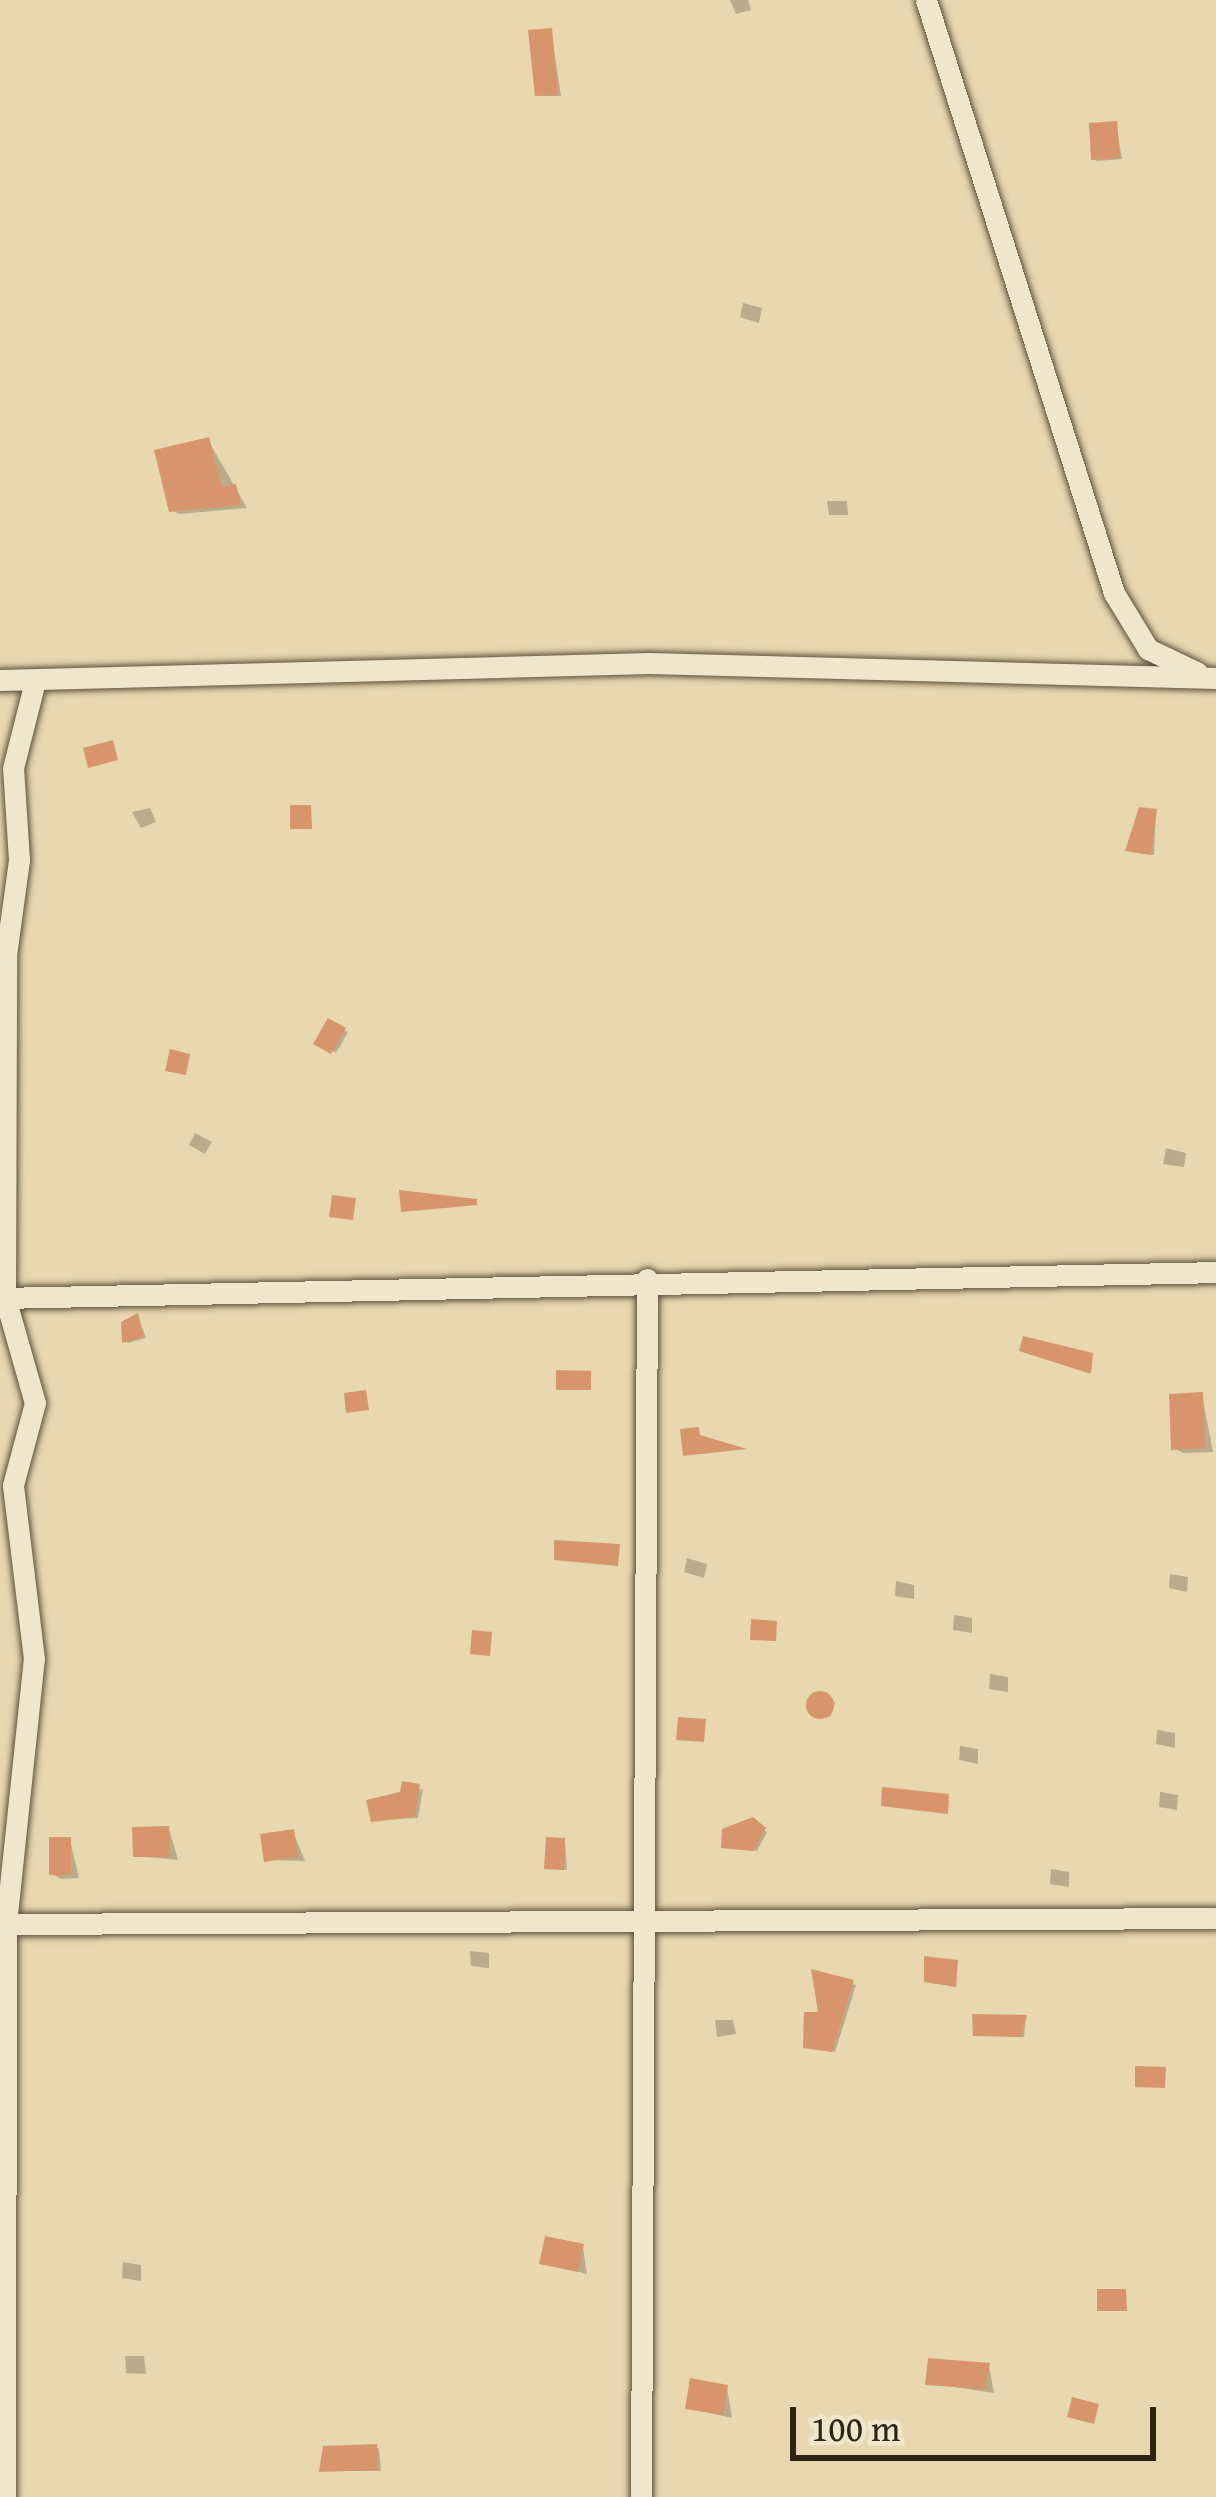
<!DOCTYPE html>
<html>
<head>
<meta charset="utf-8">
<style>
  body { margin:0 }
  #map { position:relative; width:1216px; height:2497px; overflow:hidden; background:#e7d8b0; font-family:"Gentium Book Plus",serif }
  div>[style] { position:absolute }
  .shadow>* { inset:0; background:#0003 }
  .building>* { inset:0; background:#d8956c }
  .round { border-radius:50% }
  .roads { filter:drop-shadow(0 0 3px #5d513d) drop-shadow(0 0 3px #5d513d) }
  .minor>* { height:21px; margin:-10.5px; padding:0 10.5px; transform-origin:10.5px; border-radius:10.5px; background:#efe6cc }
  span { translate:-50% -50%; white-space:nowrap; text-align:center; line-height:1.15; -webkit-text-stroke:9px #efe6cc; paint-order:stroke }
  .scale { position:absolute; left:790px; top:2407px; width:366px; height:54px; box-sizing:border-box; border:6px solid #2f2417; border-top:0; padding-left:15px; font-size:36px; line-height:42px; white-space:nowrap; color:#2f2417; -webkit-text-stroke:9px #efe6cc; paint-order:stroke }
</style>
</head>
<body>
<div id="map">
  <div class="shadow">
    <i style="clip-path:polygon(730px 0,748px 0,751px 10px,736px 14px)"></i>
    <i style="clip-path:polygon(551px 31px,561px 96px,541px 96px,537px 94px)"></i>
    <i style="clip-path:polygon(1116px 124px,1122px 159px,1097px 161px,1094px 159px)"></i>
    <i style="clip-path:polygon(743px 303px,762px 308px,759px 323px,740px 317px)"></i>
    <i style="clip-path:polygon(208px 440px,247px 508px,179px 514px,172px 510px)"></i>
    <i style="clip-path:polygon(827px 501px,847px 501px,848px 515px,829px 515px)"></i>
    <i style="clip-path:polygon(150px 808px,156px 822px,141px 828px,132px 812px)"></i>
    <i style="clip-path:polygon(1156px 812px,1154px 855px,1132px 852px)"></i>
    <i style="clip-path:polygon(329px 1022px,348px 1032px,336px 1053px,317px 1042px)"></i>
    <i style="clip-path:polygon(195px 1133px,212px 1142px,205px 1154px,189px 1145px)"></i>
    <i style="clip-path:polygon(1166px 1148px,1186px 1153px,1184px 1167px,1163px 1164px)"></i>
    <i style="clip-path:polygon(138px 1317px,146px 1338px,128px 1343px,125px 1341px)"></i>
    <i style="clip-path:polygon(1202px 1395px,1213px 1452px,1183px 1453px,1174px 1448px)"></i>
    <i style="clip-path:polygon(687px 1558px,707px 1564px,704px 1578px,684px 1572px)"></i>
    <i style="clip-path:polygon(1170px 1574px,1188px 1577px,1187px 1592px,1169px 1588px)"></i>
    <i style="clip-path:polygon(896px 1581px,914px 1585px,914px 1599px,895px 1596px)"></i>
    <i style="clip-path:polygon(954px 1615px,972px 1618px,972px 1633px,953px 1630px)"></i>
    <i style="clip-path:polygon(990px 1674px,1008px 1677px,1008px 1692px,989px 1689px)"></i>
    <i style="clip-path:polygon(815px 1696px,835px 1703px,830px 1717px,813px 1712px)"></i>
    <i style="clip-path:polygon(1157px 1730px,1175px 1733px,1175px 1748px,1156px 1744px)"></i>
    <i style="clip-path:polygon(960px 1746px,978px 1749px,978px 1764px,959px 1760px)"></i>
    <i style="clip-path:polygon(423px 1789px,418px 1818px,374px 1820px,370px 1802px)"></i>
    <i style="clip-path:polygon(1160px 1792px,1178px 1795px,1177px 1810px,1159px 1807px)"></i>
    <i style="clip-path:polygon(748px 1823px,767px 1832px,757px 1851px,727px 1848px)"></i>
    <i style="clip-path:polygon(169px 1829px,178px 1860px,136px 1856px)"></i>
    <i style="clip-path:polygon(293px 1832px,305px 1861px,266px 1860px)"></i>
    <i style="clip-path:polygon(70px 1840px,79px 1878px,61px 1879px,52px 1874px)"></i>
    <i style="clip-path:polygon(565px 1841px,567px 1870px,551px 1869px)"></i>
    <i style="clip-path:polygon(1051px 1869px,1069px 1872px,1069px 1887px,1050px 1884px)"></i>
    <i style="clip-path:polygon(470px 1951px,489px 1953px,489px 1968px,471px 1966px)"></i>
    <i style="clip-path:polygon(815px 1973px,856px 1985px,835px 2052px,810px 2048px,821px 2015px)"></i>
    <i style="clip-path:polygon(1026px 2018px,1024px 2037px,976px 2035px)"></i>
    <i style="clip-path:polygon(715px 2020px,733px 2020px,736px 2034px,717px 2037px)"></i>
    <i style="clip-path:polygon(583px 2247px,587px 2274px,542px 2262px)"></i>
    <i style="clip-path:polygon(123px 2262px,141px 2265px,141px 2281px,122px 2278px)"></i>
    <i style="clip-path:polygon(125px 2356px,144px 2356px,146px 2374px,126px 2373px)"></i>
    <i style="clip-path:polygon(989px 2366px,994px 2393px,928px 2383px)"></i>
    <i style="clip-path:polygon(727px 2388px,732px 2418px,688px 2408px)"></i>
    <i style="clip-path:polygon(379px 2449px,381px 2471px,322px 2471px,376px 2447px)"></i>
  </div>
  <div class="building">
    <i style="clip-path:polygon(552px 28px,558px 95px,535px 96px,528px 30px)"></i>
    <i style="clip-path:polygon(1117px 121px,1120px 158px,1091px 160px,1089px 123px)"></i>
    <i style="clip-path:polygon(209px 437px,222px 487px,236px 484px,241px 505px,169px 512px,154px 450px)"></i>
    <i style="clip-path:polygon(113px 740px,118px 760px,88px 768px,83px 748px)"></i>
    <i style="clip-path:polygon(290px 805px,311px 805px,312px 829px,290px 829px)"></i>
    <i style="clip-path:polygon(1139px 807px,1157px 809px,1151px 855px,1125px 851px)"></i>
    <i style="clip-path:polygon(328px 1018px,346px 1028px,331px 1054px,313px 1044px)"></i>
    <i style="clip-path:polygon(170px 1049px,190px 1054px,186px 1075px,165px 1071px)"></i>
    <i style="clip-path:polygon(399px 1190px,477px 1199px,477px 1205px,401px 1212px)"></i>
    <i style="clip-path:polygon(332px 1195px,356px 1198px,353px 1220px,329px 1217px)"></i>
    <i style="clip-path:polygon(138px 1313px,144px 1337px,122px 1343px,121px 1322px)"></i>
    <i style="clip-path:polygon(1023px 1336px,1093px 1353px,1091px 1374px,1019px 1351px)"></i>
    <i style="clip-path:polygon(556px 1370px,591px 1371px,591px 1390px,556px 1390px)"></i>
    <i style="clip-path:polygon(366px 1390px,369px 1410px,346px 1413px,344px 1393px)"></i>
    <i style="clip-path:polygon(1203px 1392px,1205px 1448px,1171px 1450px,1169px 1394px)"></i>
    <i style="clip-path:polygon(699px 1427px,700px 1435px,747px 1449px,683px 1456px,680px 1429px)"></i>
    <i style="clip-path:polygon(554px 1540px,620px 1544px,618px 1566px,554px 1560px)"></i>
    <i style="clip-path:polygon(751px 1619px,777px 1621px,776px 1641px,750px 1640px)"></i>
    <i style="clip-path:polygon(472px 1630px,492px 1632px,490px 1656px,470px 1654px)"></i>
    <i class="round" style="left:806px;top:1691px;width:28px;height:28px"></i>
    <i style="clip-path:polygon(678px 1717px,706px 1719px,704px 1742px,676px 1740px)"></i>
    <i style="clip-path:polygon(402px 1781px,420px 1784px,415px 1817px,371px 1822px,366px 1800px,400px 1792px)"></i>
    <i style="clip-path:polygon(882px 1787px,949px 1794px,948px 1814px,881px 1806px)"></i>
    <i style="clip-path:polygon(753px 1817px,766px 1828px,753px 1851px,721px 1848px,722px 1829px)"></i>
    <i style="clip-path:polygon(169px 1826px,170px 1857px,133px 1857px,132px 1827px)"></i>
    <i style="clip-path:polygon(294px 1829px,298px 1857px,264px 1862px,260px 1834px)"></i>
    <i style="clip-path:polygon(49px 1837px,71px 1837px,71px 1875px,49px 1875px)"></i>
    <i style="clip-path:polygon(546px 1837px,565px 1838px,564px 1870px,544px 1869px)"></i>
    <i style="clip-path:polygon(924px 1956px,958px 1960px,956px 1987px,924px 1982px)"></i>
    <i style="clip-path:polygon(811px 1969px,854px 1980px,832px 2052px,803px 2048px,804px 2012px,818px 2012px)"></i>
    <i style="clip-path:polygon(972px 2014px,1027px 2015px,1021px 2037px,973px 2036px)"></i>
    <i style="clip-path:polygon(1135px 2066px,1166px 2067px,1165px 2088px,1135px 2087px)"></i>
    <i style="clip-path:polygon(545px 2236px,584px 2244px,578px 2272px,539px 2264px)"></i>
    <i style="clip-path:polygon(1097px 2289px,1126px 2289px,1127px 2311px,1097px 2311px)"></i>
    <i style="clip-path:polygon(928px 2358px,990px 2363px,985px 2389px,925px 2385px)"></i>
    <i style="clip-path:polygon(690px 2378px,728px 2385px,723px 2415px,685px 2409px)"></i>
    <i style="clip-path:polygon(1072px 2397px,1099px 2404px,1094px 2424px,1067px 2417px)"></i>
    <i style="clip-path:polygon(377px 2444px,378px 2470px,319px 2472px,323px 2446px)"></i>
  </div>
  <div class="roads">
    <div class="minor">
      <i style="left:926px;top:0;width:622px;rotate:72.41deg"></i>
      <i style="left:1114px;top:593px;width:66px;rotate:58.7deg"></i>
      <i style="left:1148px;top:649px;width:55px;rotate:25.6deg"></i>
      <i style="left:0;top:680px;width:649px;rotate:-1.5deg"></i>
      <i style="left:649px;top:663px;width:567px;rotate:1.52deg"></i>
      <i style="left:0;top:1298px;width:1216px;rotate:-1.22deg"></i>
      <i style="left:0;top:1924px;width:1216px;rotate:-0.28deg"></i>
      <i style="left:5px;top:2497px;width:573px;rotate:-89.9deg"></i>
      <i style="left:6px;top:1924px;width:266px;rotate:-84deg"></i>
      <i style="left:34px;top:1659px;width:175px;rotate:-96.9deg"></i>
      <i style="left:13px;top:1485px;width:85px;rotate:-75deg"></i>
      <i style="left:35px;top:1403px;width:109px;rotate:-105.9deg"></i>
      <i style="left:5px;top:1298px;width:343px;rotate:-89.8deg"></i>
      <i style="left:6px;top:955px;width:96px;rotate:-82.2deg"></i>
      <i style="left:19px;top:860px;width:92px;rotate:-93.7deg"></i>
      <i style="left:13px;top:768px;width:90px;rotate:-75.8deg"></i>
      <i style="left:641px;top:2497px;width:1218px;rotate:-89.72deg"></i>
    </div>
  </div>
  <div class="scale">100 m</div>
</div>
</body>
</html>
